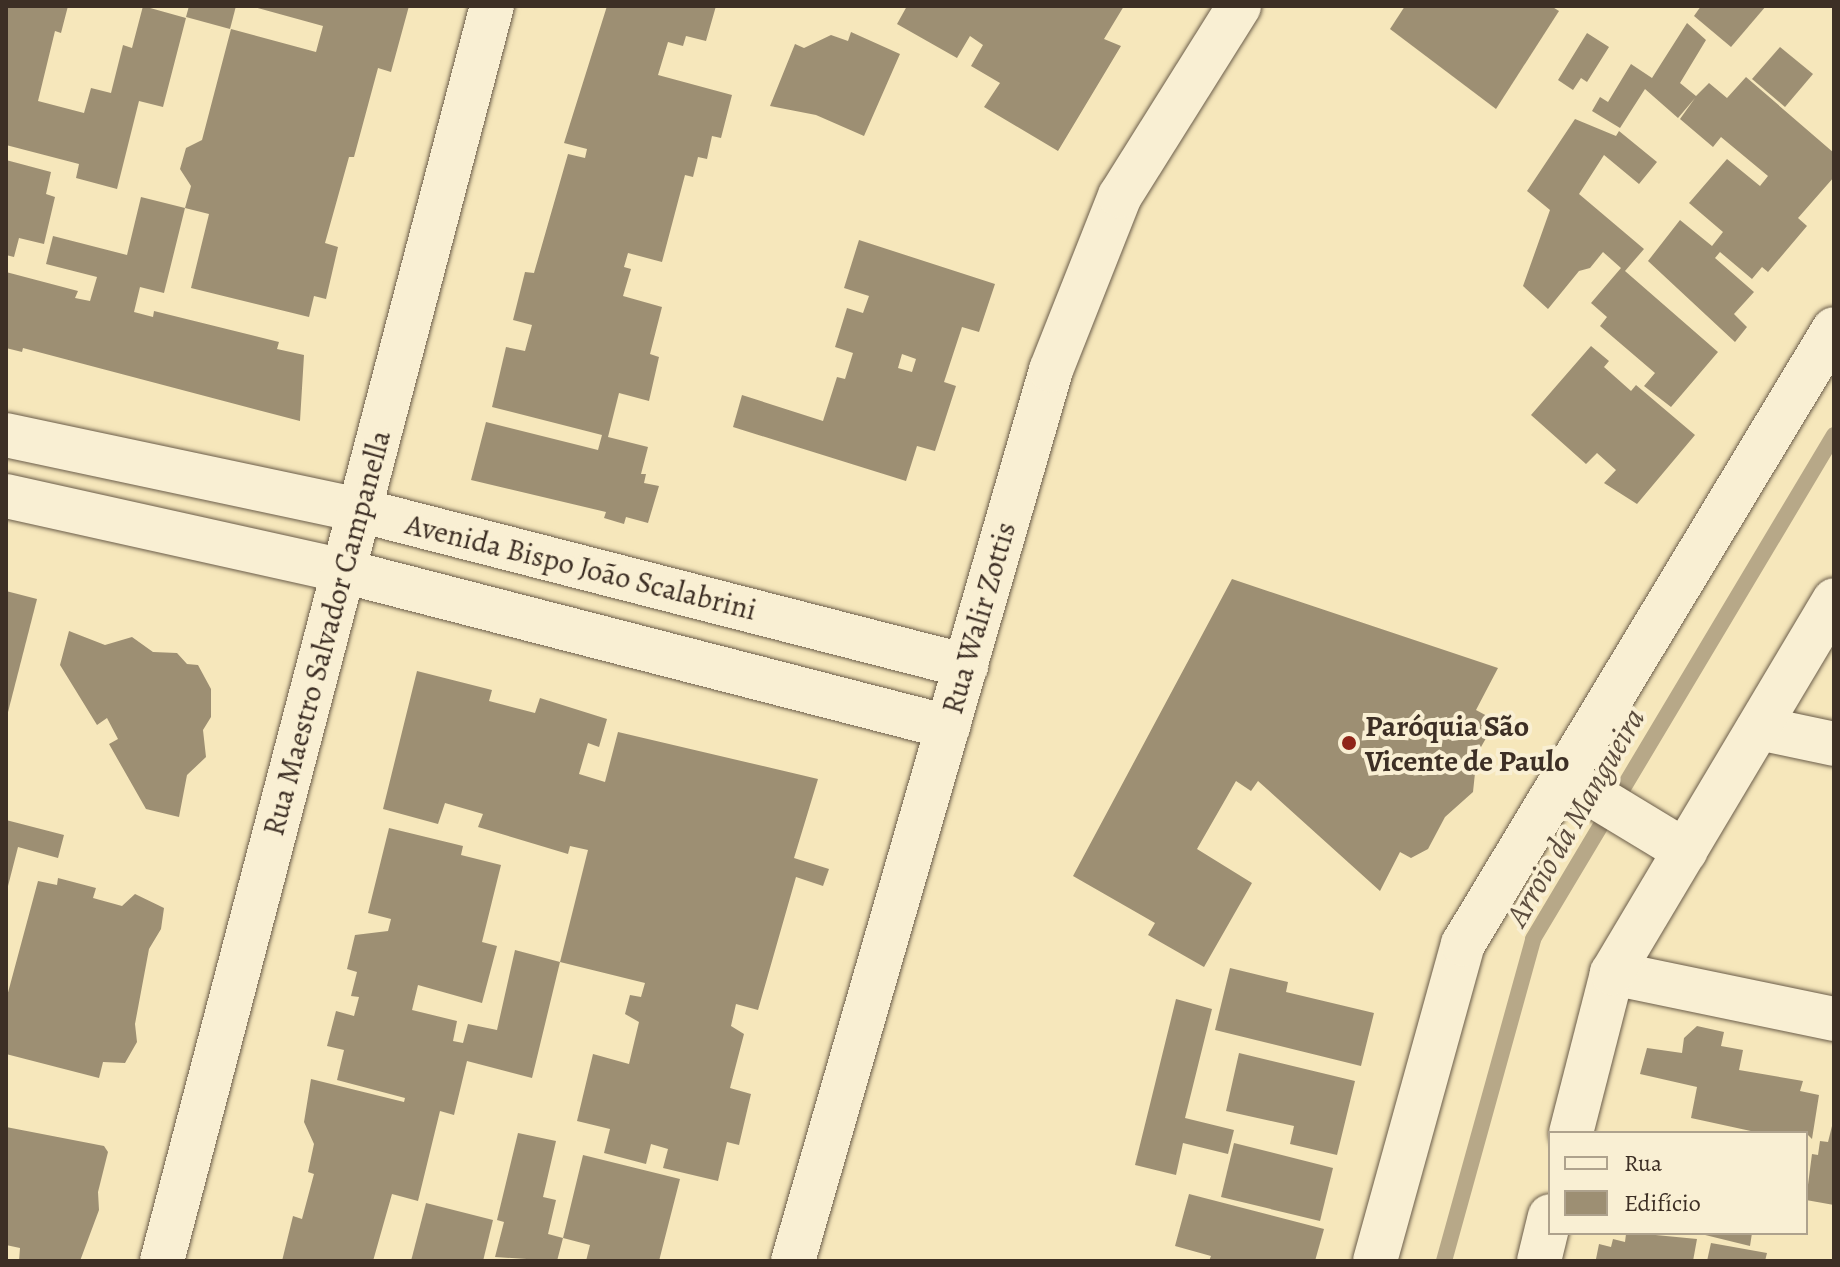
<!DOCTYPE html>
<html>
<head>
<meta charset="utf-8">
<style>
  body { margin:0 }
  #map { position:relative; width:1840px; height:1267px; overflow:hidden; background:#f6e7bb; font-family:Alegreya,serif }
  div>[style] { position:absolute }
  .stream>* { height:16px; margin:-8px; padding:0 8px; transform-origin:8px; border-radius:8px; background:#b7a888 }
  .building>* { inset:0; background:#9d8f73 }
  .roads { filter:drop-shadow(0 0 2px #6b5d4a) drop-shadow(0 0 2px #6b5d4a) }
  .minor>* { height:44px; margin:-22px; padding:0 22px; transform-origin:22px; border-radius:22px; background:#f9efd3 }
  .dots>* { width:22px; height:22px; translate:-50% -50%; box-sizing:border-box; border:4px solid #f9efd3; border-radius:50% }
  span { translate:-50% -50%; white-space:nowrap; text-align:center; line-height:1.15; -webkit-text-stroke:8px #f9efd3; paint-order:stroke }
  .street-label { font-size:30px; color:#3d2f25 }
  .poi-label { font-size:30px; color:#3d2f25; font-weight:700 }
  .left { translate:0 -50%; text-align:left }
  .water-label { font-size:32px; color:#5c4d3e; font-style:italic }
  .frame { position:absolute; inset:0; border:8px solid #3d2f25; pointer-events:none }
  .legend { position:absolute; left:1548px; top:1131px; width:260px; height:104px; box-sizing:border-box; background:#f9efd3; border:2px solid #aea28d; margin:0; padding:10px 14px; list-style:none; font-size:24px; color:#3d2f25 }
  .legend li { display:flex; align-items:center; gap:16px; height:40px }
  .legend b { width:40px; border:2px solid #aea28d }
</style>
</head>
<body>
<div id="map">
  <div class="stream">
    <i style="left:1444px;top:1261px;width:334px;rotate:-74.5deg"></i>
    <i style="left:1533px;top:939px;width:587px;rotate:-59.15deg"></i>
  </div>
  <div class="building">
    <i style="clip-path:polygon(6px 6px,68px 6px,61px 33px,55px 31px,38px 101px,84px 113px,91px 88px,111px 93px,123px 45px,132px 48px,143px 6px,186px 18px,163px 107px,139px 101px,117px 189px,76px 178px,79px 164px,6px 145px)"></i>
    <i style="clip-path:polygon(189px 6px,236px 6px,230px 29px,186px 17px)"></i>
    <i style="clip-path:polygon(250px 6px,409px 6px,391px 72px,378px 68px,354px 157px,349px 157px,325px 243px,338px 247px,326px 299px,314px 296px,309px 317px,191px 288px,209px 214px,185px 208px,164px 293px,140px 287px,134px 312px,153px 317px,154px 311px,279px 342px,277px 349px,304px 355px,300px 421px,23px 348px,22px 352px,6px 348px,6px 272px,78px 291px,75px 298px,90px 301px,97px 277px,46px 264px,53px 236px,127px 255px,141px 197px,185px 208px,191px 186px,180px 169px,186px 148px,202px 140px,231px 29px,316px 52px,323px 26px)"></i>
    <i style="clip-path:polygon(607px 6px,716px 6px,706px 41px,686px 36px,683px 46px,668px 42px,658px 75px,732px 95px,721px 138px,712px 136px,707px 159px,698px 157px,693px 177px,685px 175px,662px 262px,628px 253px,624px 267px,631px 269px,623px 296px,662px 307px,650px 354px,659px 357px,649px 401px,619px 393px,608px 437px,648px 447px,641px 474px,646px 474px,644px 483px,659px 486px,648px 523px,626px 517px,624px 524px,604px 518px,606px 512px,471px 480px,486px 422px,598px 450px,602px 435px,492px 407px,506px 347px,525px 351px,532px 325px,513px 320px,525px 272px,534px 273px,568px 154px,585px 158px,587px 149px,564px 143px)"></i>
    <i style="clip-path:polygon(907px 6px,1124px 6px,1104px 39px,1121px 46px,1058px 151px,984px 107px,1000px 83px,971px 66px,983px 45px,970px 36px,957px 58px,897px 24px)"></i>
    <i style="clip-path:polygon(1405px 6px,1551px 6px,1559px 11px,1496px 109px,1390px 29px)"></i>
    <i style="clip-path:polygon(1701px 6px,1766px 6px,1731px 47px,1694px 16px)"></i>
    <i style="clip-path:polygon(1687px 23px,1706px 40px,1680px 83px,1696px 96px,1709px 83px,1727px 98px,1746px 77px,1834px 153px,1834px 177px,1798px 218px,1807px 226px,1768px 272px,1762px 267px,1752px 279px,1720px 252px,1715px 258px,1754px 292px,1734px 314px,1747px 327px,1735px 342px,1648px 261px,1680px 220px,1712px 246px,1723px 232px,1689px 203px,1727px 159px,1760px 186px,1768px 176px,1721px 137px,1713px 147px,1680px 119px,1695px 98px,1678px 118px,1645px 89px,1620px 128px,1592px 111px,1600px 97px,1608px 102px,1631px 64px,1652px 78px)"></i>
    <i style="clip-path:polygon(851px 32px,900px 54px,864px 136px,816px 115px,770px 106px,795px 44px,804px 48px,831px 35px,848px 41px)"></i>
    <i style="clip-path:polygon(1587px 33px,1609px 47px,1587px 82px,1581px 78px,1573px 90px,1558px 80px)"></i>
    <i style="clip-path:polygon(1780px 47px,1813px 74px,1785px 107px,1752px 79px)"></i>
    <i style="clip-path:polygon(1575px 119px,1616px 136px,1619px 131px,1657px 162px,1639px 184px,1604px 155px,1579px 194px,1644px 249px,1625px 271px,1718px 352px,1671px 407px,1644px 386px,1655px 373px,1600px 326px,1607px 317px,1591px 303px,1621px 268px,1603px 252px,1590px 268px,1579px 271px,1548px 309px,1523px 286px,1550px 210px,1527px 191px)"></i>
    <i style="clip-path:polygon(6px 160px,51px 172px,46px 194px,55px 197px,44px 244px,19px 238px,14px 257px,6px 255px)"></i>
    <i style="clip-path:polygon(evenodd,859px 240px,995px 284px,979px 332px,962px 327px,944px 382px,956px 386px,935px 451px,917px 446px,906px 481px,733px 427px,742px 395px,823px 421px,837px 377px,845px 379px,853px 353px,835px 347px,847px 308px,863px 313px,869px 296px,844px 288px,859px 240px,902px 354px,916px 359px,912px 372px,898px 368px,902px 354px)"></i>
    <i style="clip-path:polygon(1591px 346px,1609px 361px,1604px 367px,1631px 391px,1636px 385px,1695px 435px,1637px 504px,1604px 483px,1616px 470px,1597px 453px,1586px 464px,1531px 415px)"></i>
    <i style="clip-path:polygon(1232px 579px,1498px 668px,1476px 710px,1489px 717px,1489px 733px,1477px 754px,1473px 792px,1445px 817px,1428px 849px,1411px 858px,1400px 852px,1380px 891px,1258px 781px,1251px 791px,1236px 781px,1197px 849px,1252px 883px,1204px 967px,1148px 935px,1155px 923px,1073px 876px)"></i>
    <i style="clip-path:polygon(6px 591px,37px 599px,7px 716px,6px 716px)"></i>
    <i style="clip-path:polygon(69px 631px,105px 645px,132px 637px,153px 652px,177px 653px,187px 664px,198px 665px,211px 689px,211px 717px,203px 730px,206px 757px,187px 775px,179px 817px,146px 809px,109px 744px,118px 739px,107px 718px,97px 725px,60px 665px)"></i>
    <i style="clip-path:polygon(417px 671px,492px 690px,489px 701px,535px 713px,540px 698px,607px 719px,599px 747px,588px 743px,579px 774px,605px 782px,618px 732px,818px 779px,794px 858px,829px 869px,823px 886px,796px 877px,758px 1010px,736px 1004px,731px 1026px,744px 1034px,730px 1088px,751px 1094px,739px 1145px,727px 1142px,718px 1181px,663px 1168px,668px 1149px,651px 1144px,646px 1164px,604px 1153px,610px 1129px,577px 1121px,593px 1054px,629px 1064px,639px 1022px,625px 1014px,630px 995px,641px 997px,645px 983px,560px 962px,588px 850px,570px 846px,568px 854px,478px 827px,483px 814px,445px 803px,438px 824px,383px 809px)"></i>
    <i style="clip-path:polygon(6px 820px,64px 835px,58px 858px,18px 847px,7px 890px)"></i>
    <i style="clip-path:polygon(389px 828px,463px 846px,461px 855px,501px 865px,482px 942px,497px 946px,482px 1003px,418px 985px,412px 1010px,457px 1021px,453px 1041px,463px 1043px,468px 1024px,497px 1030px,515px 950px,560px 962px,532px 1078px,467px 1061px,454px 1115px,440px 1111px,418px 1201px,392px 1194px,373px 1261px,282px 1261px,293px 1216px,302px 1219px,314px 1174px,308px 1172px,314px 1144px,304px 1122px,311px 1079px,404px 1102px,405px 1098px,337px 1080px,344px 1050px,327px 1046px,336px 1011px,354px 1016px,359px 997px,351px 996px,357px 972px,347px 969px,355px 935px,388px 931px,391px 919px,368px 913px)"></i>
    <i style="clip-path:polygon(58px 878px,96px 888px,93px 898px,122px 906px,135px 894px,164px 908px,161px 929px,149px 949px,135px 1024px,137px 1042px,125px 1063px,103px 1062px,99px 1078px,6px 1054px,6px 1000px,38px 881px,57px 885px)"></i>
    <i style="clip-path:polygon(1230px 968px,1288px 982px,1286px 992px,1374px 1013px,1361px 1066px,1215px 1030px)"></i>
    <i style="clip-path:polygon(1176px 999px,1212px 1009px,1185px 1118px,1234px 1130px,1228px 1154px,1183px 1143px,1176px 1175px,1135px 1165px)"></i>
    <i style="clip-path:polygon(1697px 1026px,1724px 1032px,1721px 1046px,1743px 1050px,1739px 1070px,1803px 1081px,1800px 1091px,1819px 1095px,1812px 1139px,1806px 1133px,1760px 1133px,1691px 1118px,1697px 1087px,1640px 1074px,1647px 1048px,1682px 1053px,1684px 1038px)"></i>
    <i style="clip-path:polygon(1239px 1053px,1355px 1081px,1337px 1155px,1290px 1144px,1294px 1126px,1226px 1111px)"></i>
    <i style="clip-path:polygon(1834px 1118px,1834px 1205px,1806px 1200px,1812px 1154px,1818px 1155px,1820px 1141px,1828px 1142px)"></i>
    <i style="clip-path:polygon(6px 1127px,104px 1146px,108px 1152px,98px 1192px,99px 1210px,80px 1261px,19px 1261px,20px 1248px,6px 1245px)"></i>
    <i style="clip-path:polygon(518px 1133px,556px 1141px,543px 1197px,556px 1200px,548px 1234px,563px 1238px,557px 1261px,495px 1257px,504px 1222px,497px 1220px)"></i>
    <i style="clip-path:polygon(1234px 1143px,1333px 1168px,1320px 1221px,1221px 1197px)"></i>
    <i style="clip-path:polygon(583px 1155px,680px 1179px,659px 1261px,586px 1261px,590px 1245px,563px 1238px)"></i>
    <i style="clip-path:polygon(1189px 1194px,1324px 1229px,1315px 1261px,1209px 1261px,1211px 1256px,1175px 1246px)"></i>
    <i style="clip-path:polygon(426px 1203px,493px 1220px,483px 1261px,411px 1261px)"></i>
    <i style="clip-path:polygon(1635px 1233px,1697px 1239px,1693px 1261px,1596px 1259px,1599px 1244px,1611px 1247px,1613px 1239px,1625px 1242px,1626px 1234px)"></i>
    <i style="clip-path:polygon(1697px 1233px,1752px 1233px,1750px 1246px)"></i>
    <i style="clip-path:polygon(1711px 1243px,1767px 1253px,1765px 1261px,1707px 1261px)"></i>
  </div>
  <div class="roads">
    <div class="minor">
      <i style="left:6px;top:435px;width:361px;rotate:12deg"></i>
      <i style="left:359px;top:510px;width:627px;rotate:14.41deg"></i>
      <i style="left:6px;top:496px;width:345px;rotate:12.5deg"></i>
      <i style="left:343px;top:571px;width:625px;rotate:14.46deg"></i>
      <i style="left:1759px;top:728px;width:77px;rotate:12deg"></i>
      <i style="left:1563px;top:777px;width:143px;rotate:31.2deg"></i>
      <i style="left:1612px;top:973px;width:227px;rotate:11.7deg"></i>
      <i style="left:1571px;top:1133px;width:165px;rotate:-75.6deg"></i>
      <i style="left:1612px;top:973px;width:434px;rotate:-59.2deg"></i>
      <i style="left:162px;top:1261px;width:1298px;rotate:-75.27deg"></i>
      <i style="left:793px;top:1261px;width:928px;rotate:-73.85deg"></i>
      <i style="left:1051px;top:370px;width:187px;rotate:-68.4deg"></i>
      <i style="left:1120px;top:196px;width:224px;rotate:-57.9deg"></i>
      <i style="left:1375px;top:1261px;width:329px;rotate:-74.5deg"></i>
      <i style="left:1463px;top:944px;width:718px;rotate:-58.9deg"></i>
      <i style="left:1539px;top:1261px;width:46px;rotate:-76.3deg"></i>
    </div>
  </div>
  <div class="dots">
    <i style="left:1349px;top:743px;background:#8f2418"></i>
  </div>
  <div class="street-label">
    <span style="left:581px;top:567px;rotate:14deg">Avenida Bispo João Scalabrini</span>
    <span style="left:979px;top:618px;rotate:-74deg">Rua Walir Zottis</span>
    <span style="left:327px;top:633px;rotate:-75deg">Rua Maestro Salvador Campanella</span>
  </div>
  <div class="poi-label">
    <span class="left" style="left:1365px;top:743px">Paróquia São<br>Vicente de Paulo</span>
  </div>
  <div class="water-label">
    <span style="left:1575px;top:817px;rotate:-60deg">Arroio da Mangueira</span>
  </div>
  <div class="frame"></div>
  <ul class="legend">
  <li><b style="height:10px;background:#f9efd3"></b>Rua</li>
  <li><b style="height:22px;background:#9d8f73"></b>Edifício</li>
  </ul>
</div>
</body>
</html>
